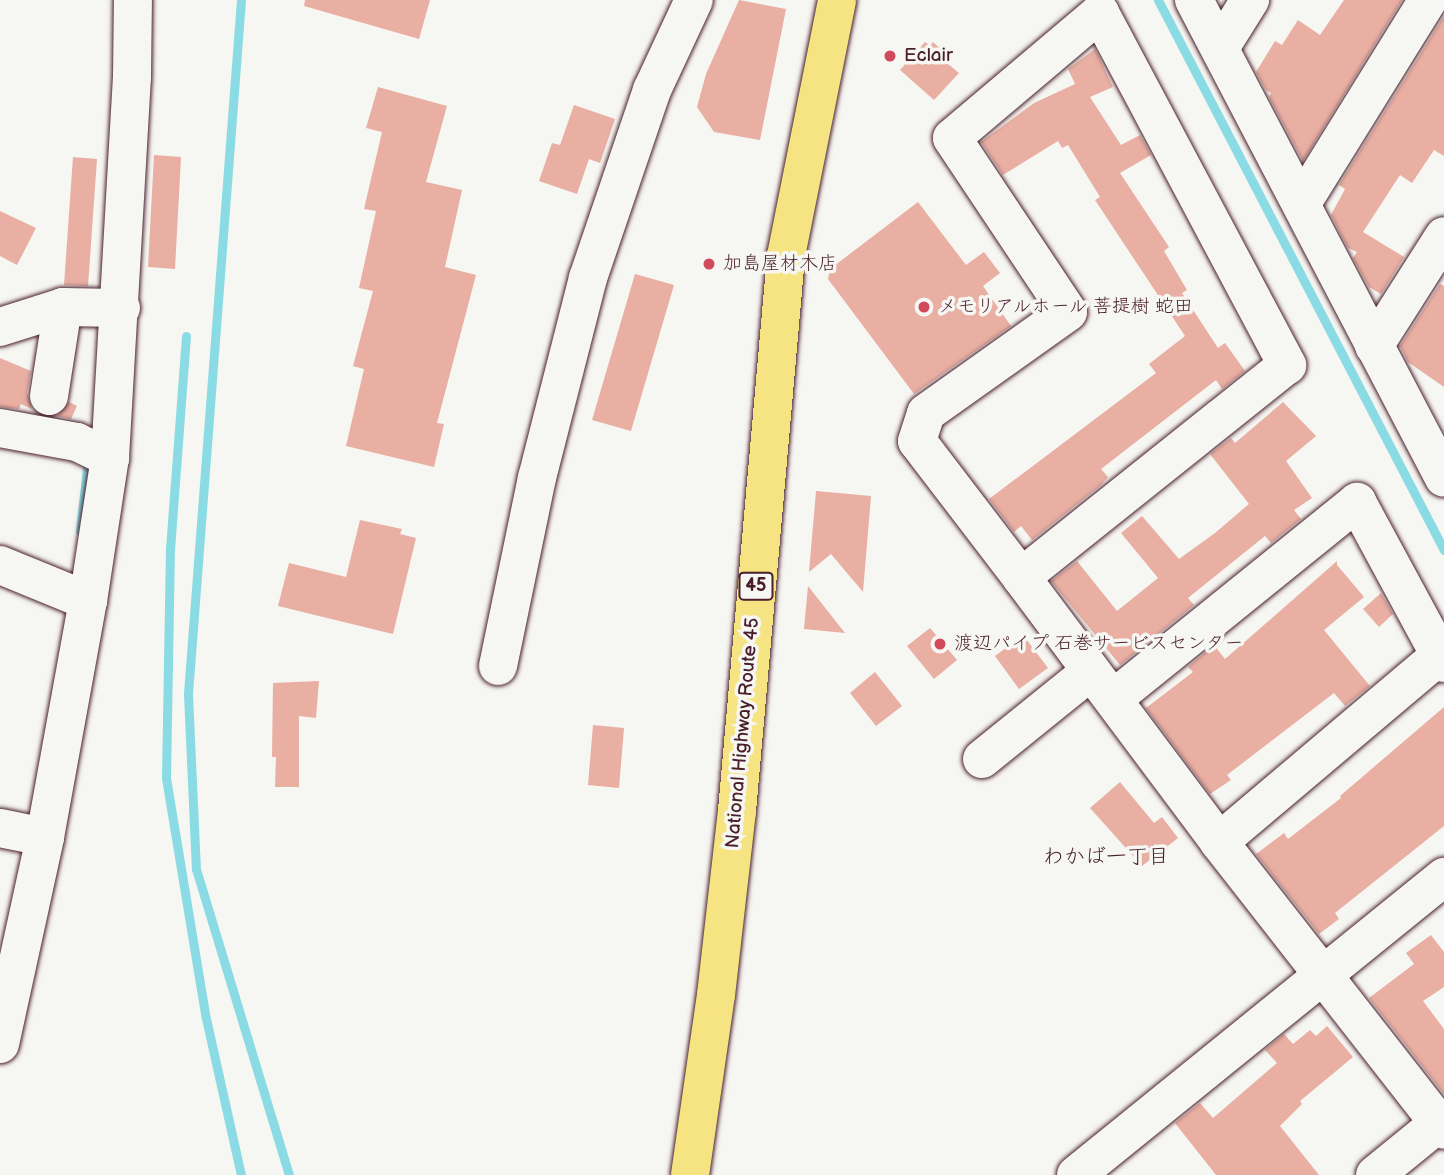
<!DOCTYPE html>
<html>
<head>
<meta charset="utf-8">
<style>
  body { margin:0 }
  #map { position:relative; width:1444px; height:1175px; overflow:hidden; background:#f6f6f2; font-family:"Balsamiq Sans","Klee One",sans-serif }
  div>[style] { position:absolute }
  .stream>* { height:9px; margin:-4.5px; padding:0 4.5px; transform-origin:4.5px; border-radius:4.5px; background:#8adbe3 }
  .building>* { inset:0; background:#e9afa3 }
  .roads { filter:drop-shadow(0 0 2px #4a1f2b) drop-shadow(0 0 2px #4a1f2b) }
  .minor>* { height:38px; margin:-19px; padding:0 19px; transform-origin:19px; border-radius:19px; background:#f6f6f2 }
  .highway>* { height:38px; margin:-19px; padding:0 19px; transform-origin:19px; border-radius:19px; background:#f6e381 }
  .dots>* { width:19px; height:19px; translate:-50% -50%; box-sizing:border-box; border:4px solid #f6f6f2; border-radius:50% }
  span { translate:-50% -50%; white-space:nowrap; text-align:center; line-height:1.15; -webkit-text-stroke:7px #f6f6f2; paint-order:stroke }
  .shield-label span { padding:2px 5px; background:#f6f6f2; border:2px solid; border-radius:5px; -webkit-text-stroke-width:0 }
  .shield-label { font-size:18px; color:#4a1f2b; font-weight:700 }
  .poi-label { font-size:19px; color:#4a1f2b }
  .left { translate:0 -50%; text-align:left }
  .street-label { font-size:19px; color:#4a1f2b }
  .neighbourhood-label { font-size:21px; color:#4a1f2b }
</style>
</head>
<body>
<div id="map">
  <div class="stream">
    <i style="left:241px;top:0;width:696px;rotate:94.37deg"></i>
    <i style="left:188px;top:694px;width:175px;rotate:87.4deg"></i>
    <i style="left:196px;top:869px;width:320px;rotate:73.1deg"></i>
    <i style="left:1158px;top:0;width:620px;rotate:62.53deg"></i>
    <i style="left:186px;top:336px;width:213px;rotate:94.3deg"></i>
    <i style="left:170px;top:548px;width:230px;rotate:91deg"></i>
    <i style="left:166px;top:778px;width:239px;rotate:80.6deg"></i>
    <i style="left:205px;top:1014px;width:165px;rotate:77.4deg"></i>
    <i style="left:80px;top:531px;width:73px;rotate:-83.7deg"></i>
  </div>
  <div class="building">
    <i style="clip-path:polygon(305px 0,430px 0,419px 39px,304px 6px)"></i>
    <i style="clip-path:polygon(739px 0,786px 9px,760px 140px,714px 132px,697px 107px,706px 74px)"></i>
    <i style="clip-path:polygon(1344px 0,1402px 0,1303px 161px,1269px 97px,1271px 93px,1266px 90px,1256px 72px,1275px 41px,1282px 45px,1298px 20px,1320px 35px)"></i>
    <i style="clip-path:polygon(1444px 16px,1444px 156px,1434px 150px,1412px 183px,1400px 175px,1363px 232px,1404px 257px,1381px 294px,1369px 287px,1353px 258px,1357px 252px,1348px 248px,1331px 215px,1345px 189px,1339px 185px)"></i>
    <i style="clip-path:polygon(925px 42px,930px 46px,933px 42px,951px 59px,947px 63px,959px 73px,934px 100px,900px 70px)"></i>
    <i style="clip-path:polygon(1095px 49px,1113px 87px,1090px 97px,1121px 145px,1140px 135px,1151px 155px,1120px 173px,1169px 247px,1164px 251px,1187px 290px,1182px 293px,1218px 348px,1225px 343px,1245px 371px,1222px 389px,1216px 380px,1101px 469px,1108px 477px,1101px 485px,1032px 540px,1021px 526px,1014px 532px,989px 499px,1156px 373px,1149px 364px,1185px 336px,1095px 200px,1100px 197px,1068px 145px,1062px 148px,1058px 141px,1003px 175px,981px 142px,1034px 103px,1075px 84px,1068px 69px)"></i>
    <i style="clip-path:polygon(378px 87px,447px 106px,426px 182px,462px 190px,445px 267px,476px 275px,437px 423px,444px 424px,434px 467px,346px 446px,364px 369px,353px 366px,373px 291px,359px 288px,376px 211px,364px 209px,382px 132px,366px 128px)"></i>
    <i style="clip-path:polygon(574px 105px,615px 119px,600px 163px,589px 159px,577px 194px,539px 181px,552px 143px,560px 145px)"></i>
    <i style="clip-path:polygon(154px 155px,181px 157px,175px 269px,148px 267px)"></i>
    <i style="clip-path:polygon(73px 157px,97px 159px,88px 286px,64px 285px)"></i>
    <i style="clip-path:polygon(918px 202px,966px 265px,984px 252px,1000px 273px,983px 286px,1011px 326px,914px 394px,828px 279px,830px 269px)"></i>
    <i style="clip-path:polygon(0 211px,36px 228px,17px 265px,0 256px)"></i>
    <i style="clip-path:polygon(635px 274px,674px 285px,631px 431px,592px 420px)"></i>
    <i style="clip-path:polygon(1440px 284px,1444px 286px,1444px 387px,1408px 362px,1400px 346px)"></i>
    <i style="clip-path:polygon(0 358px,31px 371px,27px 393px,32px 409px,21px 404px,19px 409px,0 407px)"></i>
    <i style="clip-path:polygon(69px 402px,77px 406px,71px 419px,57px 416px)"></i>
    <i style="clip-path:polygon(1283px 402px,1316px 436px,1286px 461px,1312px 498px,1294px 510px,1301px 519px,1271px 543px,1265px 536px,1188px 598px,1194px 605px,1120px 665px,1051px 581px,1077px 561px,1117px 611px,1158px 578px,1121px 533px,1142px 516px,1179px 559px,1215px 533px,1249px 504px,1210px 454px,1231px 438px,1235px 443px)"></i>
    <i style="clip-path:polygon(816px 491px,871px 496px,863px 592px,831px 554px,809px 572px)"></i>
    <i style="clip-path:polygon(360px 520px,402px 529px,400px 534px,416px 538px,393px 634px,278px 606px,289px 563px,346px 577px)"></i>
    <i style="clip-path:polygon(1337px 561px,1337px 565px,1364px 597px,1324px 630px,1370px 686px,1345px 706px,1334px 693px,1227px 775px,1231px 780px,1210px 794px,1146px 708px,1193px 672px,1188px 667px,1214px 645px,1225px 659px)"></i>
    <i style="clip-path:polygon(808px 586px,845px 633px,804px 629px)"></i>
    <i style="clip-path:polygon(1381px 593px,1393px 614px,1379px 627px,1363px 609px)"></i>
    <i style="clip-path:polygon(930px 628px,957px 660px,934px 679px,907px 646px)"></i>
    <i style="clip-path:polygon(1023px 635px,1048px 668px,1019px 689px,995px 656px)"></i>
    <i style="clip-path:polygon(875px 672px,902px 706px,876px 726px,850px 693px)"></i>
    <i style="clip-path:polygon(319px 681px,316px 718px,299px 716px,299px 787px,275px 787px,276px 757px,272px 757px,273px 683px)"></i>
    <i style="clip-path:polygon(1444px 707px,1444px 826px,1335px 913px,1339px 919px,1319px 934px,1256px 854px,1284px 833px,1288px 839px,1341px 798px,1340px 796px)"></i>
    <i style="clip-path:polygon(593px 725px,624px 728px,619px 788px,588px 785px)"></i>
    <i style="clip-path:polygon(1120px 782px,1154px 823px,1162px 817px,1178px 838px,1142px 866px,1090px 808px)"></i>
    <i style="clip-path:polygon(1431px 935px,1444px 952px,1444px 987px,1423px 1001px,1444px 1029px,1444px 1094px,1369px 998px,1414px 964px,1406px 953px)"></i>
    <i style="clip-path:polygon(1327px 1026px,1353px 1057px,1300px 1101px,1302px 1104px,1280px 1126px,1319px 1175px,1216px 1175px,1175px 1123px,1200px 1103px,1213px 1118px,1277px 1063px,1265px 1050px,1284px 1034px,1293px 1044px,1310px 1030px,1316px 1036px)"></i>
  </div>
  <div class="roads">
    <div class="minor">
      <i style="left:1194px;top:0;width:539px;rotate:62.39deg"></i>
      <i style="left:1220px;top:48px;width:57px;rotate:-58deg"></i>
      <i style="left:1302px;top:203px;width:239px;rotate:-58.2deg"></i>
      <i style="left:0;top:327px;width:66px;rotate:-17.6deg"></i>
      <i style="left:63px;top:307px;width:58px;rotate:1deg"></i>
      <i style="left:1374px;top:346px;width:130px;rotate:-57.5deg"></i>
      <i style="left:49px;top:396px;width:90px;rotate:-81.1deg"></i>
      <i style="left:0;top:428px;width:78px;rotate:10.3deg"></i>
      <i style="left:77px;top:442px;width:37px;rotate:26deg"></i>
      <i style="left:0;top:565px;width:95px;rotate:22.2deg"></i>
      <i style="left:1021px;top:577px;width:171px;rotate:-127.4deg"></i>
      <i style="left:917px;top:441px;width:29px;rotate:-72deg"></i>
      <i style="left:926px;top:413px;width:174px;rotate:-35.4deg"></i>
      <i style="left:1068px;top:312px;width:209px;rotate:-123.7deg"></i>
      <i style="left:952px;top:138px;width:194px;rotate:-40.2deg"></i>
      <i style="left:1100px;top:13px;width:399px;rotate:62deg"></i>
      <i style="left:1287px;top:365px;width:340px;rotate:141.4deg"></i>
      <i style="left:1021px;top:577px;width:331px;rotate:53.2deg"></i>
      <i style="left:1219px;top:842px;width:365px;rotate:52deg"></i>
      <i style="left:498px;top:666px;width:192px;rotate:-78.3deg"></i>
      <i style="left:537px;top:478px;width:206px;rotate:-75.7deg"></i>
      <i style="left:588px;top:278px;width:199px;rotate:-71.2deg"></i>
      <i style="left:652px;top:90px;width:99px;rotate:-65deg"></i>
      <i style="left:1113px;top:699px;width:314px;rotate:-38.9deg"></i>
      <i style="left:1357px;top:502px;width:183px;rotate:61.6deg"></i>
      <i style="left:982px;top:759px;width:140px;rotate:-38.9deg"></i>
      <i style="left:0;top:828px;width:46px;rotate:11.3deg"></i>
      <i style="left:1219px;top:842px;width:289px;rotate:-40.2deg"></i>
      <i style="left:0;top:1044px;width:212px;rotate:-77.7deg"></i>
      <i style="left:45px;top:837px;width:240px;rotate:-79.7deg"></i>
      <i style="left:88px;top:601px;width:145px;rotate:-81.3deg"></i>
      <i style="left:110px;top:458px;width:382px;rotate:-86.7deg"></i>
      <i style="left:132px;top:77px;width:77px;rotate:-89.3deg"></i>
      <i style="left:1076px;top:1175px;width:474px;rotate:-39deg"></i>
      <i style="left:1375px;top:1175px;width:89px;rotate:-39.1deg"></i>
    </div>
    <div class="highway">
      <i style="left:690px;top:1175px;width:182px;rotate:-81.8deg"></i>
      <i style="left:716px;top:995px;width:185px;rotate:-83.5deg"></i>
      <i style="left:737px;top:811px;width:557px;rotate:-84.95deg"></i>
      <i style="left:786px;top:256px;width:261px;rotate:-78.7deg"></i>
    </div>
  </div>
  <div class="dots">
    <i style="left:890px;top:56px;background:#d1495b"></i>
    <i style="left:709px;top:264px;background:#d1495b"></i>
    <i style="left:924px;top:307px;background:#d1495b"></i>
    <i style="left:940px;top:644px;background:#d1495b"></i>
  </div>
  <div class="shield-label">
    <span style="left:756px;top:586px">45</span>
  </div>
  <div class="poi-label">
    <span class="left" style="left:904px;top:56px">Eclair</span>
    <span class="left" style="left:723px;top:264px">加島屋材木店</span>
    <span class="left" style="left:938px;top:307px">メモリアルホール 菩提樹 蛇田</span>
    <span class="left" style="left:954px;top:644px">渡辺パイプ 石巻サービスセンター</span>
  </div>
  <div class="street-label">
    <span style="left:743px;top:733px;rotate:-85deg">National Highway Route 45</span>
  </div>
  <div class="neighbourhood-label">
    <span style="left:1106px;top:857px">わかば一丁目</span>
  </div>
</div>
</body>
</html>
